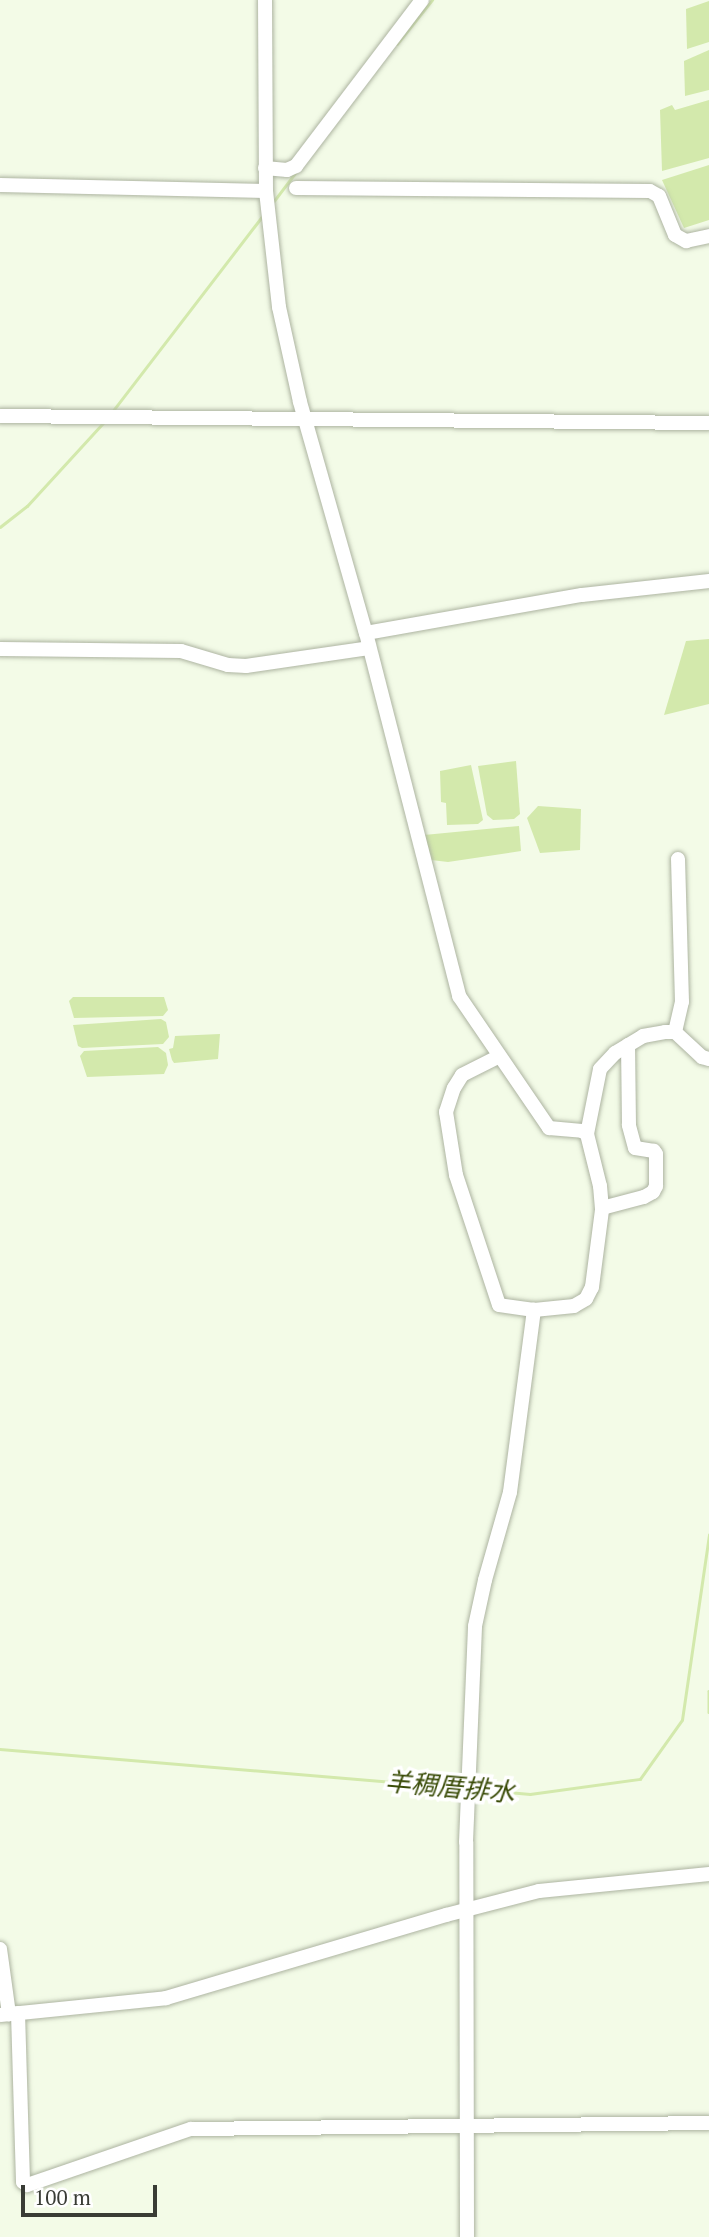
<!DOCTYPE html>
<html>
<head>
<meta charset="utf-8">
<style>
  body { margin:0 }
  #map { position:relative; width:709px; height:2237px; overflow:hidden; background:#f3fbe7; font-family:"PT Serif","Noto Sans TC",serif }
  div>[style] { position:absolute }
  .water>* { inset:0; background:#d3e9ac }
  .stream>* { height:2.5px; margin:-1.25px; padding:0 1.25px; transform-origin:1.25px; border-radius:1.25px; background:#d3e9ac }
  .roads { filter:drop-shadow(0 0 2px #adb4a1) drop-shadow(0 0 2px #adb4a1) }
  .minor>* { height:14px; margin:-7px; padding:0 7px; transform-origin:7px; border-radius:7px; background:#fff }
  span { translate:-50% -50%; white-space:nowrap; text-align:center; line-height:1.15; -webkit-text-stroke:7px #fff; paint-order:stroke }
  .water-label { font-size:26px; color:#3a4c08; font-style:italic }
  .scale { position:absolute; left:21px; top:2185px; width:136px; height:32px; box-sizing:border-box; border:4px solid #393c35; border-top:0; padding-left:9px; font-size:21px; line-height:24px; white-space:nowrap; color:#393c35; -webkit-text-stroke:5px #fff; paint-order:stroke }
</style>
</head>
<body>
<div id="map">
  <div class="water">
    <i style="clip-path:polygon(709px 1px,709px 42px,687px 49px,686px 9px)"></i>
    <i style="clip-path:polygon(709px 50px,709px 90px,685px 96px,684px 61px)"></i>
    <i style="clip-path:polygon(709px 100px,709px 158px,662px 171px,660px 110px,672px 105px,675px 110px)"></i>
    <i style="clip-path:polygon(709px 165px,709px 220px,684px 228px,662px 180px)"></i>
    <i style="clip-path:polygon(709px 639px,709px 704px,664px 715px,686px 641px)"></i>
    <i style="clip-path:polygon(516px 761px,520px 814px,514px 819px,493px 820px,487px 815px,478px 766px)"></i>
    <i style="clip-path:polygon(471px 765px,483px 820px,478px 824px,447px 825px,446px 803px,441px 802px,440px 771px)"></i>
    <i style="clip-path:polygon(538px 806px,581px 809px,580px 850px,540px 853px,527px 818px)"></i>
    <i style="clip-path:polygon(519px 826px,521px 851px,448px 862px,431px 860px,424px 835px)"></i>
    <i style="clip-path:polygon(73px 997px,164px 997px,168px 1010px,163px 1016px,74px 1018px,69px 1001px)"></i>
    <i style="clip-path:polygon(161px 1019px,166px 1022px,169px 1037px,163px 1044px,82px 1048px,78px 1046px,73px 1025px)"></i>
    <i style="clip-path:polygon(220px 1034px,218px 1059px,174px 1063px,172px 1060px,169px 1049px,173px 1048px,175px 1036px)"></i>
    <i style="clip-path:polygon(158px 1047px,166px 1053px,168px 1065px,164px 1074px,87px 1077px,80px 1056px,84px 1051px)"></i>
  </div>
  <div class="stream">
    <i style="left:397px;top:44px;width:56px;rotate:-51.5deg"></i>
    <i style="left:274px;top:201px;width:35px;rotate:-53deg"></i>
    <i style="left:112px;top:412px;width:248px;rotate:-52.5deg"></i>
    <i style="left:0;top:527px;width:34px;rotate:-38deg"></i>
    <i style="left:27px;top:506px;width:113px;rotate:-47.5deg"></i>
    <i style="left:709px;top:1691px;width:21px;rotate:90deg"></i>
    <i style="left:0;top:1749px;width:466px;rotate:4.8deg"></i>
    <i style="left:474px;top:1789px;width:56px;rotate:5.1deg"></i>
    <i style="left:530px;top:1794px;width:111px;rotate:-7.8deg"></i>
    <i style="left:640px;top:1779px;width:72px;rotate:-54.6deg"></i>
    <i style="left:682px;top:1720px;width:187px;rotate:-81.7deg"></i>
  </div>
  <div class="roads">
    <div class="minor">
      <i style="left:265px;top:0;width:191px;rotate:89.7deg"></i>
      <i style="left:266px;top:191px;width:117px;rotate:83.6deg"></i>
      <i style="left:279px;top:307px;width:97px;rotate:77.5deg"></i>
      <i style="left:300px;top:402px;width:240px;rotate:74.1deg"></i>
      <i style="left:366px;top:633px;width:375px;rotate:75.6deg"></i>
      <i style="left:459px;top:996px;width:160px;rotate:55.7deg"></i>
      <i style="left:549px;top:1128px;width:33px;rotate:5deg"></i>
      <i style="left:582px;top:1131px;width:6px;rotate:31deg"></i>
      <i style="left:587px;top:1134px;width:54px;rotate:76deg"></i>
      <i style="left:600px;top:1186px;width:24px;rotate:85deg"></i>
      <i style="left:602px;top:1210px;width:78px;rotate:97.4deg"></i>
      <i style="left:592px;top:1287px;width:13px;rotate:117deg"></i>
      <i style="left:586px;top:1299px;width:14px;rotate:150deg"></i>
      <i style="left:574px;top:1306px;width:40px;rotate:174.3deg"></i>
      <i style="left:534px;top:1310px;width:35px;rotate:-172deg"></i>
      <i style="left:499px;top:1305px;width:137px;rotate:-108.3deg"></i>
      <i style="left:456px;top:1175px;width:64px;rotate:-99deg"></i>
      <i style="left:446px;top:1112px;width:25px;rotate:-72deg"></i>
      <i style="left:454px;top:1088px;width:15px;rotate:-58deg"></i>
      <i style="left:462px;top:1075px;width:40px;rotate:-26.6deg"></i>
      <i style="left:265px;top:168px;width:22px;rotate:5deg"></i>
      <i style="left:287px;top:170px;width:10px;rotate:-24deg"></i>
      <i style="left:296px;top:166px;width:208px;rotate:-52.8deg"></i>
      <i style="left:0;top:185px;width:266px;rotate:1.3deg"></i>
      <i style="left:296px;top:188px;width:354px;rotate:0.5deg"></i>
      <i style="left:650px;top:191px;width:10px;rotate:29deg"></i>
      <i style="left:659px;top:196px;width:42px;rotate:67.7deg"></i>
      <i style="left:675px;top:235px;width:13px;rotate:29deg"></i>
      <i style="left:686px;top:241px;width:24px;rotate:-12deg"></i>
      <i style="left:0;top:416px;width:709px;rotate:0.57deg"></i>
      <i style="left:366px;top:633px;width:219px;rotate:-10deg"></i>
      <i style="left:582px;top:595px;width:128px;rotate:-6.3deg"></i>
      <i style="left:0;top:649px;width:181px;rotate:0.6deg"></i>
      <i style="left:181px;top:651px;width:49px;rotate:16.6deg"></i>
      <i style="left:228px;top:665px;width:18px;rotate:3deg"></i>
      <i style="left:246px;top:666px;width:124px;rotate:-8.3deg"></i>
      <i style="left:675px;top:1032px;width:31px;rotate:-77deg"></i>
      <i style="left:682px;top:1002px;width:143px;rotate:-91.6deg"></i>
      <i style="left:587px;top:1134px;width:66px;rotate:-78.7deg"></i>
      <i style="left:600px;top:1069px;width:22px;rotate:-47deg"></i>
      <i style="left:615px;top:1053px;width:33px;rotate:-31deg"></i>
      <i style="left:643px;top:1036px;width:22px;rotate:-10deg"></i>
      <i style="left:665px;top:1032px;width:10px"></i>
      <i style="left:675px;top:1032px;width:37px;rotate:43deg"></i>
      <i style="left:702px;top:1057px;width:7px;rotate:16deg"></i>
      <i style="left:602px;top:1208px;width:43px;rotate:-14.7deg"></i>
      <i style="left:644px;top:1197px;width:10px;rotate:-29deg"></i>
      <i style="left:653px;top:1192px;width:7px;rotate:-63deg"></i>
      <i style="left:656px;top:1186px;width:32px;rotate:-90deg"></i>
      <i style="left:656px;top:1154px;width:4px;rotate:-124deg"></i>
      <i style="left:654px;top:1151px;width:19px;rotate:-171deg"></i>
      <i style="left:635px;top:1148px;width:24px;rotate:-105deg"></i>
      <i style="left:629px;top:1125px;width:80px;rotate:-90.7deg"></i>
      <i style="left:0;top:1949px;width:66px;rotate:82.1deg"></i>
      <i style="left:18px;top:2013px;width:169px;rotate:88.3deg"></i>
      <i style="left:23px;top:2182px;width:5px;rotate:37deg"></i>
      <i style="left:27px;top:2185px;width:173px;rotate:-18.9deg"></i>
      <i style="left:191px;top:2129px;width:518px;rotate:-0.66deg"></i>
      <i style="left:0;top:2015px;width:167px;rotate:-5.8deg"></i>
      <i style="left:166px;top:1998px;width:292px;rotate:-16.5deg"></i>
      <i style="left:446px;top:1915px;width:96px;rotate:-14.5deg"></i>
      <i style="left:539px;top:1891px;width:171px;rotate:-5.7deg"></i>
      <i style="left:467px;top:2237px;width:395px;rotate:-90.1deg"></i>
      <i style="left:466px;top:1842px;width:216px;rotate:-87.6deg"></i>
      <i style="left:475px;top:1626px;width:47px;rotate:-77.7deg"></i>
      <i style="left:485px;top:1580px;width:91px;rotate:-74.1deg"></i>
      <i style="left:510px;top:1492px;width:184px;rotate:-82.5deg"></i>
    </div>
  </div>
  <div class="water-label">
    <span style="left:450px;top:1787px;rotate:5deg">羊稠厝排水</span>
  </div>
  <div class="scale">100 m</div>
</div>
</body>
</html>
